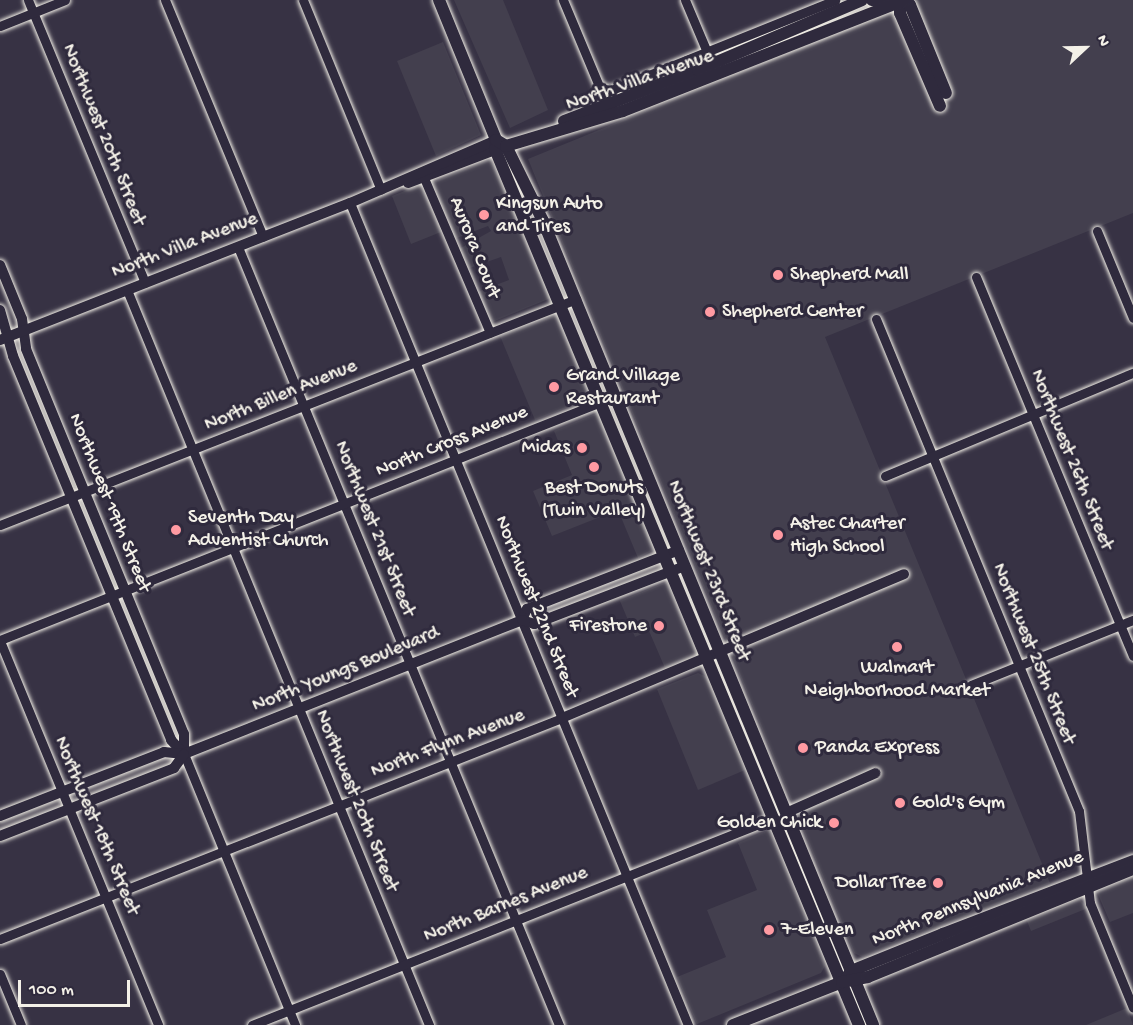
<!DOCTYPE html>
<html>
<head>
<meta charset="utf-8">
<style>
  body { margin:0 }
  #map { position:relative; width:1133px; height:1025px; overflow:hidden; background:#373244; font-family:"Gochi Hand",sans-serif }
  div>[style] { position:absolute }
  .built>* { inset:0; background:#433f4e }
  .green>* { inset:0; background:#504b59 }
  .roads { filter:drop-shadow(0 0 2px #f4f1e8) drop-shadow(0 0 2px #f4f1e8) }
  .minor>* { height:9px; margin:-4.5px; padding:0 4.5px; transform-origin:4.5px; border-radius:4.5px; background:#2f2a3d }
  .tertiary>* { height:10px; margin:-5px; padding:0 5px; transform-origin:5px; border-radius:5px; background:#2f2a3d }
  .secondary>* { height:12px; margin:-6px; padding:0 6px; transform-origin:6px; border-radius:6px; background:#2f2a3d }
  .dots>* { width:16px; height:16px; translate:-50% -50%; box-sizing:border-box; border:3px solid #2f2a3d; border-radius:50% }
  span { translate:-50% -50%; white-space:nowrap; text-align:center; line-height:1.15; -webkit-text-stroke:6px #2f2a3d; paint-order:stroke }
  .street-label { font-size:20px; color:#f4f1e8 }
  .poi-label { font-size:20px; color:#f4f1e8 }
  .left { translate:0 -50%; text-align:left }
  .right { translate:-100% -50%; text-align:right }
  .north { position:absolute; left:1055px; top:18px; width:60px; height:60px; -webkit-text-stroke:4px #2f2a3d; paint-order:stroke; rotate:68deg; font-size:16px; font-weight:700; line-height:24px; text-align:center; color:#f4f1e8 }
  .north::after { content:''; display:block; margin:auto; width:21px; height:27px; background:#f4f1e8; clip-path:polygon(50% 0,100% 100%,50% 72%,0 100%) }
  .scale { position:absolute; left:18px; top:980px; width:112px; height:27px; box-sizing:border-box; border:3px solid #f4f1e8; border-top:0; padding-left:8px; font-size:18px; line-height:21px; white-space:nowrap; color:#f4f1e8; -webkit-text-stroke:4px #2f2a3d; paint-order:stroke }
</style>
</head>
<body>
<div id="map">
  <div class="built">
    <i style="clip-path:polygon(454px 0,503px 0,548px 110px,510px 128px)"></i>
    <i style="clip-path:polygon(917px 0,1133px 0,1133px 213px,825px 337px,1050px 883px,862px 957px,854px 953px,528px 159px)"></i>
    <i style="clip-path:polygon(443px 42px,481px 135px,436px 156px,397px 61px)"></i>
    <i style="clip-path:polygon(491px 159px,551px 298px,490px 323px,477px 292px,509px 280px,501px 257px,467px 269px,459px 249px,491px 231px,488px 226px,454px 239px,431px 183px)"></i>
    <i style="clip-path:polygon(422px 184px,441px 232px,411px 244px,392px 196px)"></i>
    <i style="clip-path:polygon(557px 315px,591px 398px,535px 420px,500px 336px)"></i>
    <i style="clip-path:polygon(598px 413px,655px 549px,638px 558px,618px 510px,552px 536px,533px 491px,572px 475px,554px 431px)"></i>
    <i style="clip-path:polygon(667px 582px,698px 655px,665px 668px,649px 631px,635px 637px,620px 601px)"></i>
    <i style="clip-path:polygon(698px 673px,707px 677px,745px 770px,698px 790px,657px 689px)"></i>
    <i style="clip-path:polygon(769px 830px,825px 966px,821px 973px,697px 1024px,677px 977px,726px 957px,707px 910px,757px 890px,738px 843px)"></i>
    <i style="clip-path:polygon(1133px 877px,1133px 913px,1110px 922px,1097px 892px)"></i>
    <i style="clip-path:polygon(1079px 899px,1088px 908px,1031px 931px,1027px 921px)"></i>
    <i style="clip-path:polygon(1127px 1008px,1133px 1025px,1086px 1025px)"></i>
  </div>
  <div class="green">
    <i style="clip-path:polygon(19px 349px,22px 350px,76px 487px,72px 487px,16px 352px)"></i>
    <i style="clip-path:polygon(84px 501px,119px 587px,118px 588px,114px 588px,79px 505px)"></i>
    <i style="clip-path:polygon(658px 562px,660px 571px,529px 623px,526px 613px)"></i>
    <i style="clip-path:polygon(120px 598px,126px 600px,181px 736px,179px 741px,119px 603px)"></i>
    <i style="clip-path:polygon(164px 755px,174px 758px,171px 765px,78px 802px,71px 798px,74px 791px)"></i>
    <i style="clip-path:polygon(55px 799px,60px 802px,58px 808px,0 833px,0 819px)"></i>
  </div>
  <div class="roads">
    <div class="minor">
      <i style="left:28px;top:0;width:306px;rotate:67.5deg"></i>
      <i style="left:165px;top:0;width:256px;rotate:67.5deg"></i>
      <i style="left:303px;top:0;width:205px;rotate:67.7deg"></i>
      <i style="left:563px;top:0;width:93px;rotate:67.3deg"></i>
      <i style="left:599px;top:86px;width:11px;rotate:27deg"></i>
      <i style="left:609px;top:91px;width:244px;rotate:-21.9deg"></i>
      <i style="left:685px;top:0;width:56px;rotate:67.1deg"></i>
      <i style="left:0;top:26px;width:70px;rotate:-21.8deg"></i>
      <i style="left:424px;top:178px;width:168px;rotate:66.9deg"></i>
      <i style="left:350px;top:203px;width:889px;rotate:67.65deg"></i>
      <i style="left:1097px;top:231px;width:94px;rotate:67.5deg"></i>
      <i style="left:238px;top:247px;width:842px;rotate:67.58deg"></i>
      <i style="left:976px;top:277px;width:410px;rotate:67.5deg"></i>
      <i style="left:127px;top:290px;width:795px;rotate:67.66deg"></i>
      <i style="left:876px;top:319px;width:532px;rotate:67.58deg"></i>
      <i style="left:1079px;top:811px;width:93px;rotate:83.2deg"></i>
      <i style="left:1090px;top:903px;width:113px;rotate:67.7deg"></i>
      <i style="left:885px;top:476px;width:269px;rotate:-22.6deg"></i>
      <i style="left:0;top:525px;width:619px;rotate:-21.42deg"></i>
      <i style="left:0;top:640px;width:663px;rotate:-21.61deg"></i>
      <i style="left:0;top:641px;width:415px;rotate:67.6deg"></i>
      <i style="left:971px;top:685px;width:175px;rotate:-21.9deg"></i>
      <i style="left:184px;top:754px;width:293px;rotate:67.7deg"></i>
      <i style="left:0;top:939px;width:604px;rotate:-21.47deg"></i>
      <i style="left:0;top:974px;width:55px;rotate:67.6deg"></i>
      <i style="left:252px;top:1025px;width:562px;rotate:-21.63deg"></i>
    </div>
    <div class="tertiary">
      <i style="left:408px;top:183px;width:102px;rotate:-20.8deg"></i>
      <i style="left:0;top:265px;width:58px;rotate:67.8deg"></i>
      <i style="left:22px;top:319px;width:30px;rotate:82deg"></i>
      <i style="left:26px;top:349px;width:416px;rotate:67.7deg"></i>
      <i style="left:184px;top:734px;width:20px;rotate:90deg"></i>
      <i style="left:0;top:310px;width:48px;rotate:74.2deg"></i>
      <i style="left:13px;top:356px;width:415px;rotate:67.6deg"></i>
      <i style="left:171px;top:740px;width:19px;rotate:47deg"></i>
      <i style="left:0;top:340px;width:376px;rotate:-21.4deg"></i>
      <i style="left:350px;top:203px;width:159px;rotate:-23.3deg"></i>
      <i style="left:522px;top:620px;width:12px;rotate:-66deg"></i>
      <i style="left:527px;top:609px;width:163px;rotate:-21.2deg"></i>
      <i style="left:562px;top:718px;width:371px;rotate:-22.8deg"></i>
      <i style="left:786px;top:813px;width:98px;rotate:-24deg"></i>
      <i style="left:0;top:816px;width:176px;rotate:-21.3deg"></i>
      <i style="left:164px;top:752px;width:20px;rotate:6deg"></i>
      <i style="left:184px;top:754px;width:364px;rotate:-21.6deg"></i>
      <i style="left:522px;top:620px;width:13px;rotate:18deg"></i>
      <i style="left:534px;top:624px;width:162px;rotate:-21deg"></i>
      <i style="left:0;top:836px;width:187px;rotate:-21.3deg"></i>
      <i style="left:174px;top:768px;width:17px;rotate:-54deg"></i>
    </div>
    <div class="secondary">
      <i style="left:439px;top:0;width:151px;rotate:67.8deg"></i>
      <i style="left:496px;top:140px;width:9px;rotate:96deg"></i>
      <i style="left:495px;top:149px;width:949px;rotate:67.44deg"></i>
      <i style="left:872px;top:0;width:38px;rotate:7deg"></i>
      <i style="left:910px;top:5px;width:95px;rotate:67.8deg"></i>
      <i style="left:900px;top:0;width:13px;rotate:90deg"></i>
      <i style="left:900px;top:13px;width:101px;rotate:66.7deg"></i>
      <i style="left:564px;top:121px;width:143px;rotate:-20.8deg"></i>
      <i style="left:698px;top:70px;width:178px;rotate:-23.1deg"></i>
      <i style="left:496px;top:140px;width:12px;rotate:31deg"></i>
      <i style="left:506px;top:146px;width:84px;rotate:63.7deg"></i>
      <i style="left:543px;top:221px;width:869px;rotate:67.68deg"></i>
      <i style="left:506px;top:146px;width:122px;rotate:-16.7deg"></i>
      <i style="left:623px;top:111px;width:303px;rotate:-21.5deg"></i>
      <i style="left:847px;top:977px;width:7px;rotate:-56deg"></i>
      <i style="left:851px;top:971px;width:99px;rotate:-21.9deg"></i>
      <i style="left:943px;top:934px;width:204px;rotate:-21deg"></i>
      <i style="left:733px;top:1025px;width:117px;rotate:-21.5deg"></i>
      <i style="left:842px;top:982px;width:26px;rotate:-11deg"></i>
      <i style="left:868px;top:977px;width:286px;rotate:-22.2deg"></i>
    </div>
  </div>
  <div class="dots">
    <i style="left:484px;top:215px;background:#ff9aa2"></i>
    <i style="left:778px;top:275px;background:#ff9aa2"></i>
    <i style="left:710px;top:312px;background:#ff9aa2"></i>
    <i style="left:554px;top:387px;background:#ff9aa2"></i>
    <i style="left:582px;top:448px;background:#ff9aa2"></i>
    <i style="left:594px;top:467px;background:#ff9aa2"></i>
    <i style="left:176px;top:530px;background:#ff9aa2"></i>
    <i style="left:778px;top:535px;background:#ff9aa2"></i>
    <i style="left:659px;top:626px;background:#ff9aa2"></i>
    <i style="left:897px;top:647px;background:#ff9aa2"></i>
    <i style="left:803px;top:748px;background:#ff9aa2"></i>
    <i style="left:900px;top:803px;background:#ff9aa2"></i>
    <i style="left:834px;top:823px;background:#ff9aa2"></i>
    <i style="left:938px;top:883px;background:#ff9aa2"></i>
    <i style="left:769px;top:930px;background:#ff9aa2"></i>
  </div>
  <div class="street-label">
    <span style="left:640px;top:81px;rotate:-19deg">North Villa Avenue</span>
    <span style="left:103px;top:135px;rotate:68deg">Northwest 20th Street</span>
    <span style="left:185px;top:246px;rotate:-21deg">North Villa Avenue</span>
    <span style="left:474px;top:248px;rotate:68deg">Aurora Court</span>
    <span style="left:281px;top:396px;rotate:-22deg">North Billen Avenue</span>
    <span style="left:452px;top:442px;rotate:-22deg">North Cross Avenue</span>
    <span style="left:1071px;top:460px;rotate:68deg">Northwest 26th Street</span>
    <span style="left:109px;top:503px;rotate:68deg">Northwest 19th Street</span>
    <span style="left:374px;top:529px;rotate:68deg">Northwest 21st Street</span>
    <span style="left:708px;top:571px;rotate:68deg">Northwest 23rd Street</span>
    <span style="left:536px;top:607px;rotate:68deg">Northwest 22nd Street</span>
    <span style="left:1033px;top:654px;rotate:68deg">Northwest 25th Street</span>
    <span style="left:346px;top:670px;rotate:-22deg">North Youngs Boulevard</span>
    <span style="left:448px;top:744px;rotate:-21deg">North Flynn Avenue</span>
    <span style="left:356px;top:801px;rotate:68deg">Northwest 20th Street</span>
    <span style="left:96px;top:826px;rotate:67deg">Northwest 18th Street</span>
    <span style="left:978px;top:899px;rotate:-22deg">North Pennsylvania Avenue</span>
    <span style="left:506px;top:905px;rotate:-22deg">North Barnes Avenue</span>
  </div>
  <div class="poi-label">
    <span class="left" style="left:496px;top:216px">Kingsun Auto<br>and Tires</span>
    <span class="left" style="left:790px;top:275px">Shepherd Mall</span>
    <span class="left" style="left:722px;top:312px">Shepherd Center</span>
    <span class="left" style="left:566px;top:388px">Grand Village<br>Restaurant</span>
    <span class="right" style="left:570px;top:448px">Midas</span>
    <span style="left:594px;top:500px">Best Donuts<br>(Twin Valley)</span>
    <span class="left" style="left:188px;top:530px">Seventh Day<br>Adventist Church</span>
    <span class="left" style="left:790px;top:536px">Astec Charter<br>High School</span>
    <span class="right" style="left:647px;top:626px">Firestone</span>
    <span style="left:897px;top:680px">Walmart<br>Neighborhood Market</span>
    <span class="left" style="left:815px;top:748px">Panda Express</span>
    <span class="left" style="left:912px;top:803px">Gold's Gym</span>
    <span class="right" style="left:822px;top:823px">Golden Chick</span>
    <span class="right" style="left:926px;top:883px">Dollar Tree</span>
    <span class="left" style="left:781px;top:930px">7-Eleven</span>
  </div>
  <div class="north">N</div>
  <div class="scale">100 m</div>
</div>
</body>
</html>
